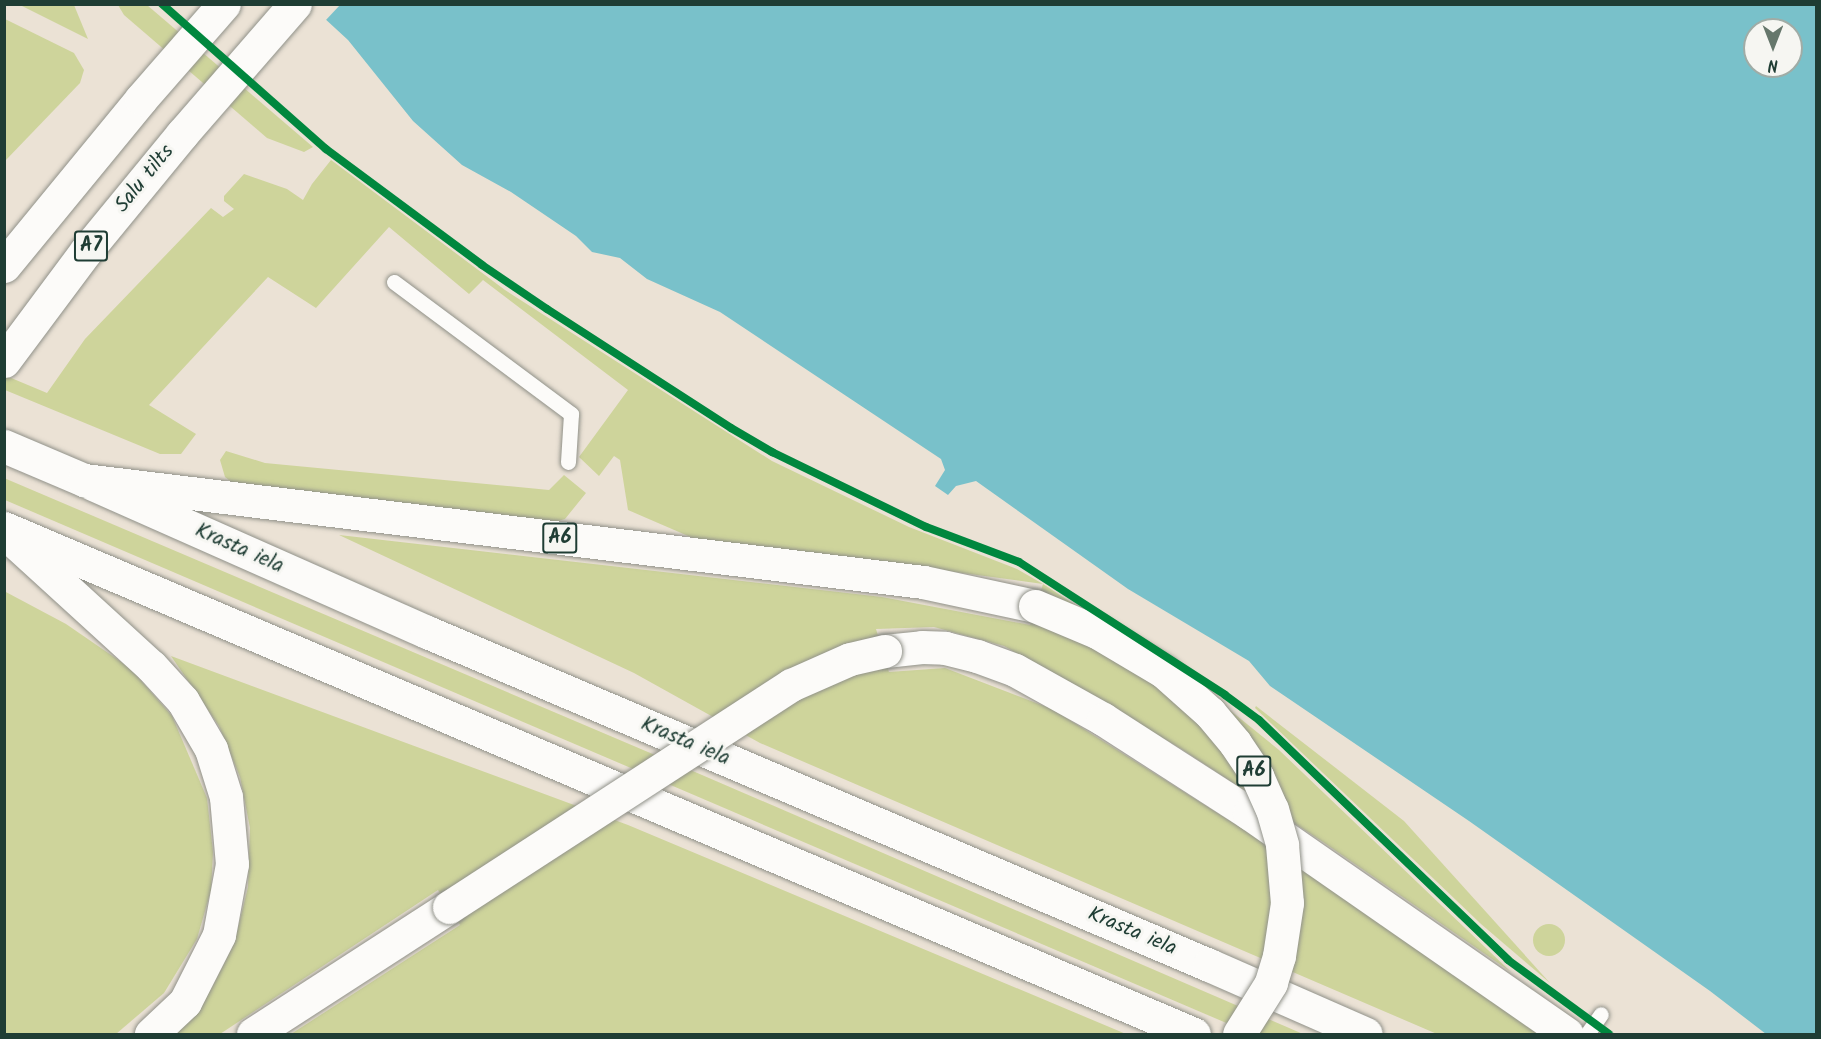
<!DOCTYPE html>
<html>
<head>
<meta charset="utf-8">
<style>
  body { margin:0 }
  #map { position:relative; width:1821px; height:1039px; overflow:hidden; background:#ebe2d5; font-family:Kalam,sans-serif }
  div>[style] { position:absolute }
  .green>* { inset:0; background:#ced49b }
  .round { border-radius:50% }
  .water>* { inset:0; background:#79c1ca }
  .pier>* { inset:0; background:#ebe2d5 }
  .roads { filter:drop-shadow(0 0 2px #909189) drop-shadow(0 0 2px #909189) }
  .service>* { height:15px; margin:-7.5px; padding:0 7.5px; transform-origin:7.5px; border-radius:7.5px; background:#fcfbf9 }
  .primary>* { height:33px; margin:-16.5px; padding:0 16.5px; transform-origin:16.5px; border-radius:16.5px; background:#fcfbf9 }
  .trunk>* { height:33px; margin:-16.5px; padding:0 16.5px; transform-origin:16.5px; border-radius:16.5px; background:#fcfbf9 }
  .bridges { filter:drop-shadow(0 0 2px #909189) drop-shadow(0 0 2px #909189) }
  .trunk-bridge>* { height:33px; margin:-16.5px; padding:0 16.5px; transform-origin:16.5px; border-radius:16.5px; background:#fcfbf9 }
  .cycleway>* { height:8px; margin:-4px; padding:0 4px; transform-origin:4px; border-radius:4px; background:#00873e }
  span { translate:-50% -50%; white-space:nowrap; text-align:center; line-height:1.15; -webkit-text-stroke:6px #f6f6f2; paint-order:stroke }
  .shield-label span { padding:2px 4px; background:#f6f6f2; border:2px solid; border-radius:4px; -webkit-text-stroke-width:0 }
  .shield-label { font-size:20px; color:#1f3d34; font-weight:700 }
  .street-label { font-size:21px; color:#1f3d34 }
  .frame { position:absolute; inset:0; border:6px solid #1f3d34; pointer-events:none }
  .north { position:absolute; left:1743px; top:18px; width:60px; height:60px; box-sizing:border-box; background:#f6f6f2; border:2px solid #a0aca6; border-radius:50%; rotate:180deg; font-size:16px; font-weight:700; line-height:24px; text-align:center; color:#1f3d34 }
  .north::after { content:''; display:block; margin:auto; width:21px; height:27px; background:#66776c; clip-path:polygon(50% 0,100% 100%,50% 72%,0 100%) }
</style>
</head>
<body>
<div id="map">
  <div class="green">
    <i style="clip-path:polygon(20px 5px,74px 5px,88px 39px)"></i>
    <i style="clip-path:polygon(118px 5px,147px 5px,313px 147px,304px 152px,267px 138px,124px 15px)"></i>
    <i style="clip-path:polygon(5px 19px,74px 53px,84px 70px,80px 83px,5px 161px)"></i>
    <i style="clip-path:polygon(331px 160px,505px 290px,772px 461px,909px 527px,1017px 569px,1043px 584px,1200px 686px,1279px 750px,1511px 972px,1323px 842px,1180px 748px,1004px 646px,934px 627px,876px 629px,889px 672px,945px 668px,1052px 709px,1246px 831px,1540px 1034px,1437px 1034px,760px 743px,634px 673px,339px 535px,882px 597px,1030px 625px,1043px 584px,829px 555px,702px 542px,628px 510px,620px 460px,614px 456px,599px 476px,579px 457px,628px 390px,483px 280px,469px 294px,389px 227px,316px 308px,268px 277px,149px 405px,196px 434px,181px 454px,160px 454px,5px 390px,4px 375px,47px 393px,85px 339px,211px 208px,223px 217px,234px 209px,224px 201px,224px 196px,244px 174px,287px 189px,303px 200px,312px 184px)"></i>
    <i style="clip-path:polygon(226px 451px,265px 463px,549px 490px,564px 475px,586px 493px,565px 519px,551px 523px,234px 484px,225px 477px,220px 460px)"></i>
    <i style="clip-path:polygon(4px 478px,702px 775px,1303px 1034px,1252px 1034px,5px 500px)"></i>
    <i style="clip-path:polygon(4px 591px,66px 624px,130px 668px,172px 716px,207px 798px,213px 852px,211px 890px,197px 939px,164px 993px,116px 1034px,5px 1034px)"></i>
    <i style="clip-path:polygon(171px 656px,628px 825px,1126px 1034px,291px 1034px,460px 925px,438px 890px,220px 1034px,174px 1034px,211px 989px,234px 944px,248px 887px,250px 828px,240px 777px,219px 726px)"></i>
    <i style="clip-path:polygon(1256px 706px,1404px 821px,1550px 983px,1481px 924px,1255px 708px)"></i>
    <i class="round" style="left:1533px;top:924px;width:32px;height:32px"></i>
  </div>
  <div class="water">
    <i style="clip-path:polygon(evenodd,310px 5px,1816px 5px,1816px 1034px,1766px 1034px,1710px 991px,1469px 821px,1270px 686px,1249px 661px,1128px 589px,976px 481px,956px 486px,948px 495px,935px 486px,945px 470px,941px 459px,720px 312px,647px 279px,620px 258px,592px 252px,576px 236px,511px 192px,462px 165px,413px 121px,348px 40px,310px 5px,1755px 30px,1791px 30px,1791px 66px,1755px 66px,1755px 30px)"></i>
  </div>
  <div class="pier">
    <i style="clip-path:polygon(307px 4px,340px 5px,325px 21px)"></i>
  </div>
  <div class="roads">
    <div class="service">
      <i style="left:394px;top:282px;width:221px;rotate:36.7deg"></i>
      <i style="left:571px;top:414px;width:48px;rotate:93.6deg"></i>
      <i style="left:1587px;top:1034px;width:24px;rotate:-55deg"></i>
    </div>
    <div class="primary">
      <i style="left:93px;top:484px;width:365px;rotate:23.9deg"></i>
      <i style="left:427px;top:632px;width:850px;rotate:23.07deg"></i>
      <i style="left:1209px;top:965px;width:171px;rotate:23.7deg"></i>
      <i style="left:4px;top:528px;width:1293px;rotate:23.04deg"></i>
    </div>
    <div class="trunk">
      <i style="left:4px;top:266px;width:216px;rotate:-50.6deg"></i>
      <i style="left:141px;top:99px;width:126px;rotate:-48.9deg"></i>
      <i style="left:4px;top:361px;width:137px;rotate:-53.3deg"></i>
      <i style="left:86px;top:251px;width:151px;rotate:-50.6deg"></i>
      <i style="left:182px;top:134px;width:172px;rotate:-49deg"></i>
      <i style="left:4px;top:446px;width:87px;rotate:23deg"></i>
      <i style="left:84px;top:480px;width:845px;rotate:6.93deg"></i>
      <i style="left:923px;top:582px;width:115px;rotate:12.1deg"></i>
      <i style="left:4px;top:532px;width:199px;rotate:42.4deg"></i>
      <i style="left:151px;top:666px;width:47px;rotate:47.6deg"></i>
      <i style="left:183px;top:701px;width:56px;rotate:59.7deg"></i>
      <i style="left:211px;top:749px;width:50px;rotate:72.6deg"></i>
      <i style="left:226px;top:797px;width:67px;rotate:84.9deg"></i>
      <i style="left:232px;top:864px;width:72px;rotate:100.4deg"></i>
      <i style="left:219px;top:935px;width:75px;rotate:116.9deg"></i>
      <i style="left:185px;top:1002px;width:47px;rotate:136.7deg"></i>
      <i style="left:885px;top:651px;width:37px;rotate:-6deg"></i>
      <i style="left:922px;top:647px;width:23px;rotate:2deg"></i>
      <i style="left:945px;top:648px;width:33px;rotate:14deg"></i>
      <i style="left:977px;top:656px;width:40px;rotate:20.2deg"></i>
      <i style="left:1015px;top:670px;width:101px;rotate:29.1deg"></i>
      <i style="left:1103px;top:719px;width:174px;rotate:32.8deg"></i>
      <i style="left:1249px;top:813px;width:387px;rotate:34.8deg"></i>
      <i style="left:253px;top:1034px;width:234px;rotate:-32.9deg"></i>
    </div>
  </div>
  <div class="bridges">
    <div class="trunk-bridge">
      <i style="left:1035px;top:606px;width:67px;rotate:22.8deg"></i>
      <i style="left:1097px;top:632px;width:78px;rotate:30.8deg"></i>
      <i style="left:1164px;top:672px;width:62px;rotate:41.7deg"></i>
      <i style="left:1210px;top:713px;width:39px;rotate:50deg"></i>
      <i style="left:1235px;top:743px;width:40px;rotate:56deg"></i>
      <i style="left:1257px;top:776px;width:36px;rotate:66deg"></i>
      <i style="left:1272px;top:809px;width:37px;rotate:74deg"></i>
      <i style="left:1282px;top:845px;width:58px;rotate:85.1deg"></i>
      <i style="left:1287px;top:903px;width:54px;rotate:98.6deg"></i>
      <i style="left:1279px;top:956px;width:28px;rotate:107deg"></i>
      <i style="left:1271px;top:983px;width:60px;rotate:122.1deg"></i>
      <i style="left:449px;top:907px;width:408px;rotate:-33deg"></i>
      <i style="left:791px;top:685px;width:64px;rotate:-23.8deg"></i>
      <i style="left:850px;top:659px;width:36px;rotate:-13deg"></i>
    </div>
  </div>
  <div class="cycleway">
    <i style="left:162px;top:4px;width:219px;rotate:41.5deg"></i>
    <i style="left:326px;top:149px;width:194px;rotate:36.6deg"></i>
    <i style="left:482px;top:265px;width:78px;rotate:34.1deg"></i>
    <i style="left:547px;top:309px;width:219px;rotate:32.9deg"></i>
    <i style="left:731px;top:428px;width:48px;rotate:30.3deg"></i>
    <i style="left:772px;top:452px;width:171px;rotate:26deg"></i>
    <i style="left:926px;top:527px;width:99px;rotate:20.6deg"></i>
    <i style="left:1019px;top:562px;width:245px;rotate:32.8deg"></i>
    <i style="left:1225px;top:695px;width:42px;rotate:36.3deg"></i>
    <i style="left:1259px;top:720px;width:346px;rotate:43.9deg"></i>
    <i style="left:1508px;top:960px;width:125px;rotate:36.2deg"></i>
  </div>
  <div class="shield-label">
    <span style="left:91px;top:246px">A7</span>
    <span style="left:560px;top:538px">A6</span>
    <span style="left:1254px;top:771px">A6</span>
  </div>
  <div class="street-label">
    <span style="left:145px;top:179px;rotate:-51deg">Salu tilts</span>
    <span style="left:239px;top:549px;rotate:24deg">Krasta iela</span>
    <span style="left:685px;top:742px;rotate:23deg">Krasta iela</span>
    <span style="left:1132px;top:932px;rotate:23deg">Krasta iela</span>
  </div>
  <div class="frame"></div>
  <div class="north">N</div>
</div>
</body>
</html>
